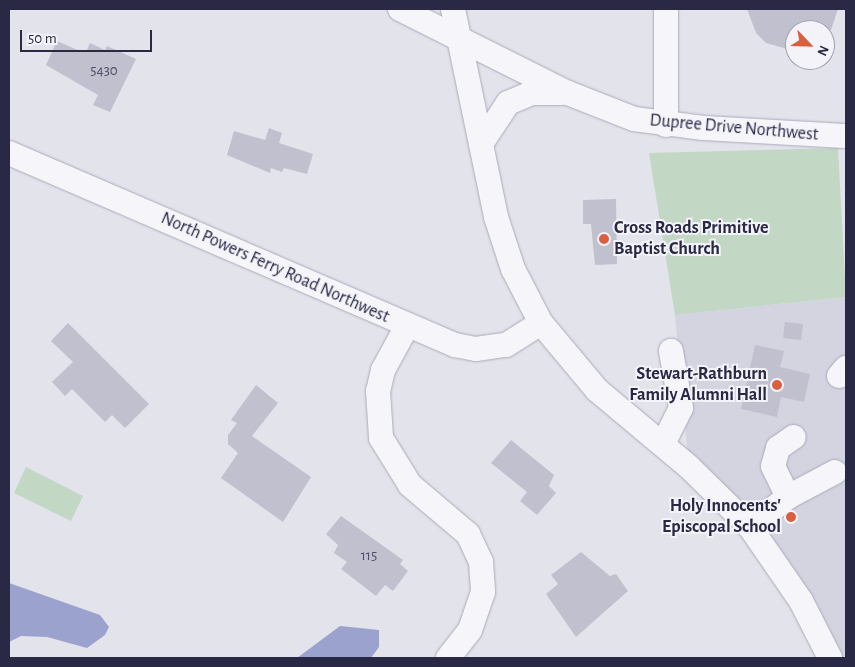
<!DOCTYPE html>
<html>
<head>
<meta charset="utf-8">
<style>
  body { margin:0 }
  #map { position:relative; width:855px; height:667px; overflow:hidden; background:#e3e3ec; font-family:"Alegreya Sans",sans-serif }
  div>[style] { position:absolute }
  .built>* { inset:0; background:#d4d4e1 }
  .green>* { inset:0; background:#c3d7c5 }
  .water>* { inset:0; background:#9ca2ce }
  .building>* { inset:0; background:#c0c0cf }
  .roads { filter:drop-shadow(0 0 1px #ababba) drop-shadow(0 0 1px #ababba) }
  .minor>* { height:24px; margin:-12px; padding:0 12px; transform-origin:12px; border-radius:12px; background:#f6f6fa }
  .dots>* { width:14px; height:14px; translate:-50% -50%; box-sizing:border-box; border:2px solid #f3f3f9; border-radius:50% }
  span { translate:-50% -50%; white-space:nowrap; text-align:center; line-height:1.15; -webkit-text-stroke:4px #f3f3f9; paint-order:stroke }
  .number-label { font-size:15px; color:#4f4f68 }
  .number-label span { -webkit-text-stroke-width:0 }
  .street-label { font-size:18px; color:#292946 }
  .poi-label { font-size:18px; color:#292946; font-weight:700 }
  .left { translate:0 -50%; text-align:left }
  .right { translate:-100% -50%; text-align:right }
  .frame { position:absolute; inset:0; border:10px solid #292946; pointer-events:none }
  .north { position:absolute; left:785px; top:20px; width:50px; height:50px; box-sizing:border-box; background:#f3f3f9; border:1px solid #a2a2b1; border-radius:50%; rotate:114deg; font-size:14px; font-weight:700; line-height:20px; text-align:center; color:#292946 }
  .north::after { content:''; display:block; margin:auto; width:18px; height:22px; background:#d86041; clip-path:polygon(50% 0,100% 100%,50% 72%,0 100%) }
  .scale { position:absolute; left:20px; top:30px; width:132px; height:22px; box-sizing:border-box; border:2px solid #292946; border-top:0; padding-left:6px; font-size:15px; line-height:18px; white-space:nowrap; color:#292946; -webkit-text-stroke:4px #f3f3f9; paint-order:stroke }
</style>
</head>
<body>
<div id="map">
  <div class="built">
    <i style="clip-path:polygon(846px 297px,846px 658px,838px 658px,689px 467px,675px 315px)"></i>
  </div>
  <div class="green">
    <i style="clip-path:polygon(838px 148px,846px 297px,675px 315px,649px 153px)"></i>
    <i style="clip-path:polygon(26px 467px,83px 496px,71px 521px,14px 493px)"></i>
  </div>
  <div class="water">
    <i style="clip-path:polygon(9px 583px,100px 615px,109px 627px,105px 635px,87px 648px,47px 637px,21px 636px,9px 642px)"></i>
    <i style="clip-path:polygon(340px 626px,379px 630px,379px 647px,371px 658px,297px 658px)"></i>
  </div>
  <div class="building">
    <i style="clip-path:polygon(747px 9px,838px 9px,831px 30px,795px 30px,795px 51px,766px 43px,756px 33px)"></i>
    <i style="clip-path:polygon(57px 41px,80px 51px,87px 50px,90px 43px,105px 50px,107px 46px,136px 59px,110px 112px,93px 105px,98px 95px,46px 65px)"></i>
    <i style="clip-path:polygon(269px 128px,282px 133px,279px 143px,313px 154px,307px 174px,284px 168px,282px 172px,271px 168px,270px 173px,227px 155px,234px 131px,265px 140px)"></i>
    <i style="clip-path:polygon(616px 199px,617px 264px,595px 265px,591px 224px,583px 224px,583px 200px)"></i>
    <i style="clip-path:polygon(785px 322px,803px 324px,801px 340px,783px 338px)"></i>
    <i style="clip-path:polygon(68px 323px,149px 404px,125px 428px,112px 415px,105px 422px,72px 389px,65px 396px,52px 382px,73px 362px,51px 341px)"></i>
    <i style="clip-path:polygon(755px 345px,784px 351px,780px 367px,810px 374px,804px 402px,781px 397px,777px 417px,741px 409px)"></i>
    <i style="clip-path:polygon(256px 385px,278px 403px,252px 436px,311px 477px,283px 522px,221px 478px,238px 453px,228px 444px,228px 435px,237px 423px,231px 420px)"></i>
    <i style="clip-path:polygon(511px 440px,554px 475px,549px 486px,556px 493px,537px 515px,520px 501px,527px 492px,491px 463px)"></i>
    <i style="clip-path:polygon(341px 516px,403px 560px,400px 564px,408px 571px,393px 591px,385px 585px,376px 596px,341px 569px,347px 562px,334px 553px,338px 545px,326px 534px)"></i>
    <i style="clip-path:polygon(581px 552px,610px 576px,616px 574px,628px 591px,576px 637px,546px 594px,558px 584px,551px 575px)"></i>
  </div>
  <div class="roads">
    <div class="minor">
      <i style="left:400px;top:9px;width:188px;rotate:26.6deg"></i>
      <i style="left:568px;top:93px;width:71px;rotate:21.5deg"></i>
      <i style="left:634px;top:119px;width:70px;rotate:7.4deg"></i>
      <i style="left:703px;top:128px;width:143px;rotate:3.2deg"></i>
      <i style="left:453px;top:9px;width:212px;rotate:78.3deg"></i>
      <i style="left:496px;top:217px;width:55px;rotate:71.9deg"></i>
      <i style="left:513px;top:269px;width:61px;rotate:62.6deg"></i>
      <i style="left:541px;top:323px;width:87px;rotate:50.1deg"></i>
      <i style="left:597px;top:390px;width:120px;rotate:39.9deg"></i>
      <i style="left:689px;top:467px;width:86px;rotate:44.5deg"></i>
      <i style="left:750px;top:527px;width:90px;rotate:55.4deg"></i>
      <i style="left:801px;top:601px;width:64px;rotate:63deg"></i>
      <i style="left:666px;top:9px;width:116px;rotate:90deg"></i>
      <i style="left:481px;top:144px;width:49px;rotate:-56.6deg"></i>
      <i style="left:508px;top:103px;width:26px;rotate:-23deg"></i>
      <i style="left:532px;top:93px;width:29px"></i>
      <i style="left:9px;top:153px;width:486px;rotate:23.3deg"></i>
      <i style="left:455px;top:345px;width:21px;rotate:11deg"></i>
      <i style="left:476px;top:349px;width:30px;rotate:-8deg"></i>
      <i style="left:506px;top:345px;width:41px;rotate:-32.2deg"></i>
      <i style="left:407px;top:326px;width:50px;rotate:118.6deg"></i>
      <i style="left:383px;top:370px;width:22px;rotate:103deg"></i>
      <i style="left:378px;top:391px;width:47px;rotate:86.3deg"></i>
      <i style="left:381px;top:438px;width:55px;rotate:58.3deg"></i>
      <i style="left:410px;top:485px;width:76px;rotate:40.2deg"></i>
      <i style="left:468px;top:534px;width:31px;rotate:65deg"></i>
      <i style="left:481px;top:562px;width:30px;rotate:86deg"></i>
      <i style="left:483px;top:592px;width:40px;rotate:108.9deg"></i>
      <i style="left:470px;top:630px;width:36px;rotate:128deg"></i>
      <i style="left:839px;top:376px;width:11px;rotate:-49deg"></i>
      <i style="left:663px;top:444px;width:40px;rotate:-63.4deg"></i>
      <i style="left:681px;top:408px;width:58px;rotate:-100deg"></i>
      <i style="left:788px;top:497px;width:34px;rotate:-116deg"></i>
      <i style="left:773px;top:466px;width:19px;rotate:-74deg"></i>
      <i style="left:778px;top:448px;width:19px;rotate:-35deg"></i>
      <i style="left:750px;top:527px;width:48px;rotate:-38.3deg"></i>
      <i style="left:788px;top:497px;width:53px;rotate:-28deg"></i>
    </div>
  </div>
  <div class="dots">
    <i style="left:604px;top:239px;background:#d86041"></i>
    <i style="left:777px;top:385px;background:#d86041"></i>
    <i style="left:791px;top:517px;background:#d86041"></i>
  </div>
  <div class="number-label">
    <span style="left:104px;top:71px">5430</span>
    <span style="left:369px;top:556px">115</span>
  </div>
  <div class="street-label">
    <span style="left:734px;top:128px;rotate:5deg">Dupree Drive Northwest</span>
    <span style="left:275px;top:268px;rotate:24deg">North Powers Ferry Road Northwest</span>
  </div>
  <div class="poi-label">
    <span class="left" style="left:614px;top:239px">Cross Roads Primitive<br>Baptist Church</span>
    <span class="right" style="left:767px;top:385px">Stewart-Rathburn<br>Family Alumni Hall</span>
    <span class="right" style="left:781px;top:517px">Holy Innocents'<br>Episcopal School</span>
  </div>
  <div class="frame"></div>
  <div class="north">N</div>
  <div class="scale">50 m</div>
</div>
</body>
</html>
